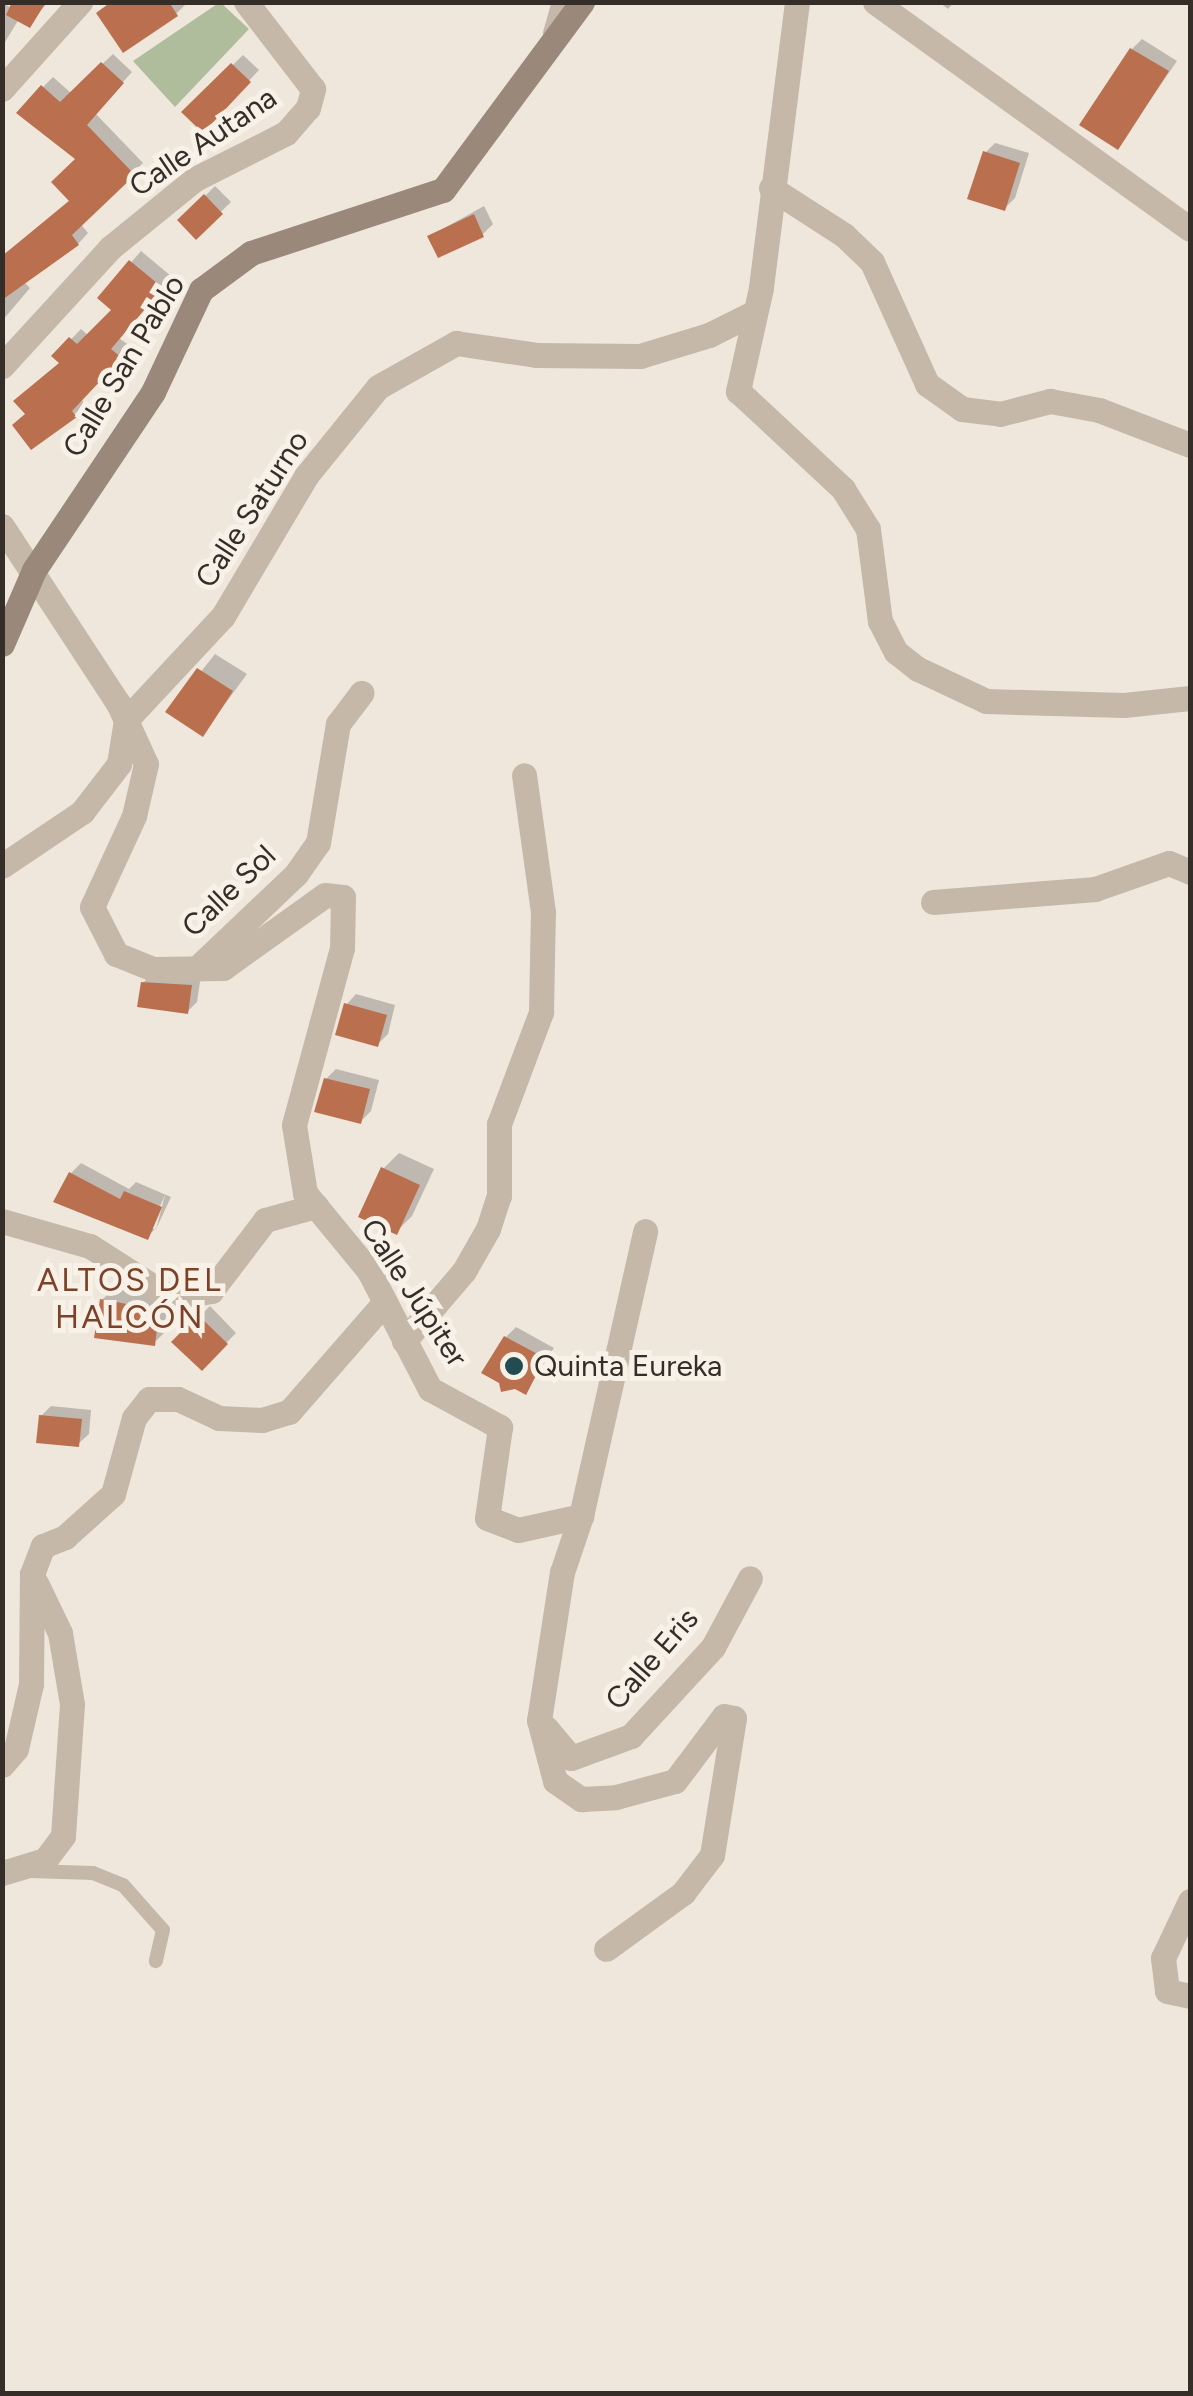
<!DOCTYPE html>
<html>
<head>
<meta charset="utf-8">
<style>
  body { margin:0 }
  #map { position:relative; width:1193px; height:2396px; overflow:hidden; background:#efe7dc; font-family:Figtree,sans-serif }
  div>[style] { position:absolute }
  .green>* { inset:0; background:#b0bd9d }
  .shadow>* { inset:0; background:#0003 }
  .building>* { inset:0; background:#ba704f }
  .lane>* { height:14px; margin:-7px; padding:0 7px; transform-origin:7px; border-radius:7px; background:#c6b8a9 }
  .street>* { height:25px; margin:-12.5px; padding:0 12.5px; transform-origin:12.5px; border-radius:12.5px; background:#c6b8a9 }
  .secondary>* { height:25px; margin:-12.5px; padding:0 12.5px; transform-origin:12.5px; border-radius:12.5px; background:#9a887b }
  .dots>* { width:28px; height:28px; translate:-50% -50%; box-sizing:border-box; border:5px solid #f7f1e8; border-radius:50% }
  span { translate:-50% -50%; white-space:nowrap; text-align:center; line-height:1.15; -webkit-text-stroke:10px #f7f1e8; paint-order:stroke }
  .street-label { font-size:30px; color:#342d28 }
  .poi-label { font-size:30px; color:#342d28 }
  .left { translate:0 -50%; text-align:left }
  .neighbourhood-label { font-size:32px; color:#7b4229; letter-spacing:2.5px }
  .frame { position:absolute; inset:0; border:5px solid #342d28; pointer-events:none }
</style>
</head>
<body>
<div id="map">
  <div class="green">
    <i style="clip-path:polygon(220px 2px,249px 29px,175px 107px,133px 61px)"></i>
  </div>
  <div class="shadow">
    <i style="clip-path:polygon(14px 2px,48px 2px,29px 25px,19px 19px,2px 47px,2px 3px,12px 8px)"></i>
    <i style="clip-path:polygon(110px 2px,185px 2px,186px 4px,176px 14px,99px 13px)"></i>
    <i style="clip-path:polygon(939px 2px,954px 2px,948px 9px)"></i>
    <i style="clip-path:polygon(1142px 39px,1177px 61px,1118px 147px,1131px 50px)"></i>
    <i style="clip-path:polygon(113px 54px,132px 72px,95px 113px,143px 163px,80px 223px,88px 233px,78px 244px,24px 282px,30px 288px,2px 321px,2px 257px,71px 199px,79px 158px,43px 87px,53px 77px,71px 93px)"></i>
    <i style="clip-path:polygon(243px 55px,259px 70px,203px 129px,185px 112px)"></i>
    <i style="clip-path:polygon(995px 143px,1029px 153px,1015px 198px,1005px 208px,985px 153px)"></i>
    <i style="clip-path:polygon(215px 186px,231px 202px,196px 236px,181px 220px)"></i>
    <i style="clip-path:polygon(484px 206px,493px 224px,482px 235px,430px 236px)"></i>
    <i style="clip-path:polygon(141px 251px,171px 276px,119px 338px,130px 346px,81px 399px,86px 405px,32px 447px,28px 413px,62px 362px,55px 356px,81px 329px,89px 336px,115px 310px,100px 298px)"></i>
    <i style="clip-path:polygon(215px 654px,247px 674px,203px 734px,169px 712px)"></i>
    <i style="clip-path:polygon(153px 972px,201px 975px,197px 1002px,187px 1012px,143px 983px)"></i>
    <i style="clip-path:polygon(356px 994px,395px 1005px,388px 1034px,378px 1044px,346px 1005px)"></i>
    <i style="clip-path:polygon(336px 1069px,379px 1080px,371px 1111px,361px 1121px,326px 1079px)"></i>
    <i style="clip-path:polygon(399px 1153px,434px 1169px,412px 1216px,396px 1232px,383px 1169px)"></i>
    <i style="clip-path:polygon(evenodd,81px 1163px,129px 1189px,136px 1182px,171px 1197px,157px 1227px,147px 1237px,71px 1173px,81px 1163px,165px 1195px,156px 1229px,150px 1229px,165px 1195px)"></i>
    <i style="clip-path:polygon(118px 1284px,174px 1295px,170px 1327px,154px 1343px,102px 1300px)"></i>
    <i style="clip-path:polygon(210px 1306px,236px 1333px,202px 1368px,175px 1342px)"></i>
    <i style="clip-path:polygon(516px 1327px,554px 1348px,525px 1392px,506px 1337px)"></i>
    <i style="clip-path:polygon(51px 1406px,91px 1410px,89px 1434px,78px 1444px,41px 1416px)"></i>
  </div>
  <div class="building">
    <i style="clip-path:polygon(12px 2px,46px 2px,30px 28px,6px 15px)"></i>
    <i style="clip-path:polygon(111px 2px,169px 2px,178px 16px,123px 53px,96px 13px)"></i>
    <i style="clip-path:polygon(1130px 48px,1169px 71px,1118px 150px,1079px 125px)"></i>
    <i style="clip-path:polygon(101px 62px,124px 83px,87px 125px,135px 175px,72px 235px,79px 245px,2px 300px,2px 256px,69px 201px,51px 182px,75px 159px,16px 113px,41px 85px,60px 102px)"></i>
    <i style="clip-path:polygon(231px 63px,251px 82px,203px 133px,181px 112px)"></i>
    <i style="clip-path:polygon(983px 151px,1020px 163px,1005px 211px,967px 199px)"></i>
    <i style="clip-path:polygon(204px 194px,223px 214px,196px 240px,177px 220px)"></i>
    <i style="clip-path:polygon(474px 214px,484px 237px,438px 258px,427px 236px)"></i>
    <i style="clip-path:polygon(129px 260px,163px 288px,111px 349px,122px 358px,72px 411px,77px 417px,31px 450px,12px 425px,25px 414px,13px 401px,59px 363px,51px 356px,69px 337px,77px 344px,111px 310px,97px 298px)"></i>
    <i style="clip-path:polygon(197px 668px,233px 691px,203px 737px,165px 712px)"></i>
    <i style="clip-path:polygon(141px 982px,192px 985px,188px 1014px,137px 1007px)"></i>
    <i style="clip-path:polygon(344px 1003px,387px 1015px,378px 1047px,335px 1035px)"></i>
    <i style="clip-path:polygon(324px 1078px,370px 1089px,361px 1124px,314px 1112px)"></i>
    <i style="clip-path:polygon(381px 1167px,420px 1185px,397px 1235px,358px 1217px)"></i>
    <i style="clip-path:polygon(69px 1172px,120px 1199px,124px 1191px,162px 1207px,148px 1240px,53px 1202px)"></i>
    <i style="clip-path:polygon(100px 1299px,159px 1310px,155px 1346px,94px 1338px)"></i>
    <i style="clip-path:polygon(198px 1315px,228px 1344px,202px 1371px,171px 1342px)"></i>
    <i style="clip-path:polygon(504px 1336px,545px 1358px,526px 1395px,515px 1389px,501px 1392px,499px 1383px,481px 1373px)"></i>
    <i style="clip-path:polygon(39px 1415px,82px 1419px,79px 1447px,36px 1443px)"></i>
  </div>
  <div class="lane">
    <i style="left:550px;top:33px;width:32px;rotate:-74deg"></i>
    <i style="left:30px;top:1871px;width:63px;rotate:1.8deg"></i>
    <i style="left:93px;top:1873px;width:32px;rotate:22deg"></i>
    <i style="left:123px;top:1885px;width:60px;rotate:48.4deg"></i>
    <i style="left:163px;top:1930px;width:32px;rotate:103deg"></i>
  </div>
  <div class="street">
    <i style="left:797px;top:2px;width:288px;rotate:97.2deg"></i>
    <i style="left:761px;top:288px;width:106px;rotate:102.6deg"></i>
    <i style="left:738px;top:391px;width:144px;rotate:43deg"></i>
    <i style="left:843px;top:489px;width:47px;rotate:58deg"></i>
    <i style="left:868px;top:529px;width:93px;rotate:82.6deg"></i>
    <i style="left:880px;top:621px;width:35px;rotate:63deg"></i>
    <i style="left:896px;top:652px;width:28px;rotate:38deg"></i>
    <i style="left:918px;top:669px;width:75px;rotate:25.2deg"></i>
    <i style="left:986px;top:701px;width:138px;rotate:1.7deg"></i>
    <i style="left:1124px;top:705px;width:66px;rotate:-6.1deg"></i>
    <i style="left:875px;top:2px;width:388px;rotate:35.8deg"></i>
    <i style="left:2px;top:89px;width:117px;rotate:-48.1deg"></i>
    <i style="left:771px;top:188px;width:87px;rotate:32.8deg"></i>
    <i style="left:844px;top:235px;width:39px;rotate:44deg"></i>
    <i style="left:872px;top:262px;width:134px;rotate:65.7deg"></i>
    <i style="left:927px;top:384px;width:43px;rotate:35.5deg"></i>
    <i style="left:962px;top:409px;width:38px;rotate:7deg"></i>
    <i style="left:1000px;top:414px;width:52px;rotate:-14.6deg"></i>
    <i style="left:1050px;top:401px;width:50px;rotate:10.4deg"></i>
    <i style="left:1099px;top:410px;width:97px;rotate:21deg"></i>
    <i style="left:2px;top:366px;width:160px;rotate:-47.5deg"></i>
    <i style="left:110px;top:248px;width:109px;rotate:-39.1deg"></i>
    <i style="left:195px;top:179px;width:102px;rotate:-26.8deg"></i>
    <i style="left:286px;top:133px;width:33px;rotate:-49deg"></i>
    <i style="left:308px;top:108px;width:20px;rotate:-75deg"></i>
    <i style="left:313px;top:89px;width:110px;rotate:-127.6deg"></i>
    <i style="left:2px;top:526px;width:212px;rotate:56.8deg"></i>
    <i style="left:118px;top:703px;width:67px;rotate:65.3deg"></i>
    <i style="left:146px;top:764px;width:53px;rotate:103deg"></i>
    <i style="left:134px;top:816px;width:100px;rotate:114.8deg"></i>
    <i style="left:92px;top:907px;width:53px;rotate:62.9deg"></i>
    <i style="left:116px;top:954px;width:40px;rotate:22deg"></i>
    <i style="left:153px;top:969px;width:70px;rotate:-0.8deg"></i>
    <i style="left:223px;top:968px;width:125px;rotate:-35.6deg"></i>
    <i style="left:325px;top:895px;width:18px;rotate:6deg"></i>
    <i style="left:343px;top:897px;width:51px;rotate:91.1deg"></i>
    <i style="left:342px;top:948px;width:183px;rotate:105.2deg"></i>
    <i style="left:294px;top:1125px;width:69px;rotate:80.8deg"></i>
    <i style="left:305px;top:1193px;width:101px;rotate:50.6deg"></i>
    <i style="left:369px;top:1271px;width:133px;rotate:62.7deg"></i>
    <i style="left:430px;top:1389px;width:80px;rotate:28.5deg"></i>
    <i style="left:500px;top:1427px;width:92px;rotate:98.1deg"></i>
    <i style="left:487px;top:1518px;width:33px;rotate:21deg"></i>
    <i style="left:518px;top:1530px;width:65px;rotate:-12.5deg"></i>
    <i style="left:581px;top:1516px;width:59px;rotate:108.7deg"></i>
    <i style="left:562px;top:1572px;width:150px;rotate:98.8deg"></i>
    <i style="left:539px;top:1720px;width:63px;rotate:75.3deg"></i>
    <i style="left:555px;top:1781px;width:32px;rotate:35deg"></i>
    <i style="left:581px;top:1799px;width:35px;rotate:-3deg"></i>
    <i style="left:616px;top:1797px;width:61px;rotate:-15.2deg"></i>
    <i style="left:675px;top:1781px;width:81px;rotate:-53deg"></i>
    <i style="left:724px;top:1716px;width:10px;rotate:11deg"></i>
    <i style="left:734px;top:1718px;width:139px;rotate:99.1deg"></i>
    <i style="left:712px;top:1855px;width:48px;rotate:127.3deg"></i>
    <i style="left:683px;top:1893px;width:95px;rotate:144deg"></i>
    <i style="left:2px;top:866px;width:97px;rotate:-34deg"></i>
    <i style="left:82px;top:812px;width:61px;rotate:-52.4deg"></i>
    <i style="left:119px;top:764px;width:45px;rotate:-81deg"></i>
    <i style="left:126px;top:720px;width:142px;rotate:-47deg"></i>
    <i style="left:223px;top:616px;width:163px;rotate:-59.3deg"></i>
    <i style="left:306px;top:476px;width:114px;rotate:-51deg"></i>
    <i style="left:378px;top:387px;width:90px;rotate:-29.4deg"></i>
    <i style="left:456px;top:343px;width:81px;rotate:8.5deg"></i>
    <i style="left:536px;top:355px;width:104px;rotate:0.6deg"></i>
    <i style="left:640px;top:356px;width:72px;rotate:-16.9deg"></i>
    <i style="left:709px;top:335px;width:51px;rotate:-26.6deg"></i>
    <i style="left:933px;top:902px;width:163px;rotate:-4.6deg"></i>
    <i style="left:1095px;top:889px;width:78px;rotate:-19.4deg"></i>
    <i style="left:1169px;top:863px;width:23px;rotate:23deg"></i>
    <i style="left:196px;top:969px;width:138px;rotate:-43.5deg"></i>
    <i style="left:296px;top:874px;width:38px;rotate:-55deg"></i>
    <i style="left:318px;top:843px;width:121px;rotate:-80.5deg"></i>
    <i style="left:338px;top:724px;width:39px;rotate:-53deg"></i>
    <i style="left:2px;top:1221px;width:91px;rotate:15.9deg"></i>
    <i style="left:90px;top:1246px;width:96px;rotate:32.7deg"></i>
    <i style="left:171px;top:1298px;width:41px;rotate:-9.9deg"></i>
    <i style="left:211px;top:1291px;width:89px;rotate:-52.7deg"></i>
    <i style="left:265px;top:1220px;width:53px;rotate:-15.4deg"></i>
    <i style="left:404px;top:1341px;width:92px;rotate:-49.4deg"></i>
    <i style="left:464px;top:1271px;width:48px;rotate:-60.3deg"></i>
    <i style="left:488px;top:1229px;width:35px;rotate:-72deg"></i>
    <i style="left:499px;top:1196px;width:72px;rotate:-90deg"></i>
    <i style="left:499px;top:1124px;width:120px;rotate:-69.4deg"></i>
    <i style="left:541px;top:1012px;width:100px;rotate:-88.9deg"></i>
    <i style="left:543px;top:912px;width:138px;rotate:-97.9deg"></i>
    <i style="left:581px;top:1516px;width:292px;rotate:-77.3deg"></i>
    <i style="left:546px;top:1728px;width:39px;rotate:50deg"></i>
    <i style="left:571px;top:1758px;width:64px;rotate:-20.1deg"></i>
    <i style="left:631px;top:1736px;width:121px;rotate:-47.3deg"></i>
    <i style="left:713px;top:1647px;width:78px;rotate:-61.8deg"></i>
    <i style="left:2px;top:1765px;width:21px;rotate:-49deg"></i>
    <i style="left:16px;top:1749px;width:67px;rotate:-77deg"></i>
    <i style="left:31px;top:1684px;width:110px;rotate:-89.5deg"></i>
    <i style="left:32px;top:1574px;width:30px;rotate:-69deg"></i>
    <i style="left:43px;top:1546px;width:24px;rotate:-22deg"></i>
    <i style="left:65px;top:1537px;width:64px;rotate:-41.9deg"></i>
    <i style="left:113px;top:1494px;width:79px;rotate:-74.6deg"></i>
    <i style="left:134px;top:1418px;width:24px;rotate:-52deg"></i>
    <i style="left:149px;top:1399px;width:29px"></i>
    <i style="left:178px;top:1399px;width:45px;rotate:24.9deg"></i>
    <i style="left:219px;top:1418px;width:43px;rotate:2.7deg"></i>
    <i style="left:262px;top:1420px;width:28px;rotate:-17deg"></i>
    <i style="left:289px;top:1412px;width:145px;rotate:-48.9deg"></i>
    <i style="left:2px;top:1873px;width:45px;rotate:-16.8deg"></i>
    <i style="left:45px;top:1860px;width:30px;rotate:-53deg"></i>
    <i style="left:63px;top:1836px;width:132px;rotate:-86.1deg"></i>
    <i style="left:72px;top:1704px;width:72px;rotate:-99.6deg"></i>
    <i style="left:60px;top:1633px;width:55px;rotate:-115.6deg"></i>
    <i style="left:1190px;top:1901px;width:63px;rotate:115.3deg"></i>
    <i style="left:1163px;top:1958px;width:33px;rotate:83deg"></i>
    <i style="left:1167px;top:1991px;width:24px;rotate:12deg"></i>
  </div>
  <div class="secondary">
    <i style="left:2px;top:644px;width:81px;rotate:-66.6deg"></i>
    <i style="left:34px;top:570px;width:214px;rotate:-56.2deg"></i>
    <i style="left:153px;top:392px;width:113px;rotate:-64.8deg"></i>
    <i style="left:201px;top:290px;width:62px;rotate:-36.5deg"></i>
    <i style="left:251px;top:253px;width:202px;rotate:-18.2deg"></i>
    <i style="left:443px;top:190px;width:234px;rotate:-53.5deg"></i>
  </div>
  <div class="dots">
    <i style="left:514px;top:1366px;background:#224b52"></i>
  </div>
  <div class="street-label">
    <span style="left:203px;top:142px;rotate:-34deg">Calle Autana</span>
    <span style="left:124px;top:366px;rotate:-59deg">Calle San Pablo</span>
    <span style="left:252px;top:509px;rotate:-57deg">Calle Saturno</span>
    <span style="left:229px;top:891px;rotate:-44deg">Calle Sol</span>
    <span style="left:414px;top:1293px;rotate:57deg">Calle Júpiter</span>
    <span style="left:652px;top:1659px;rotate:-49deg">Calle Eris</span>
  </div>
  <div class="poi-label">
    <span class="left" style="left:534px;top:1366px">Quinta Eureka</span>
  </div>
  <div class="neighbourhood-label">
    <span style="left:130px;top:1299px">ALTOS DEL<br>HALCÓN</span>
  </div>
  <div class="frame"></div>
</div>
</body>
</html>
